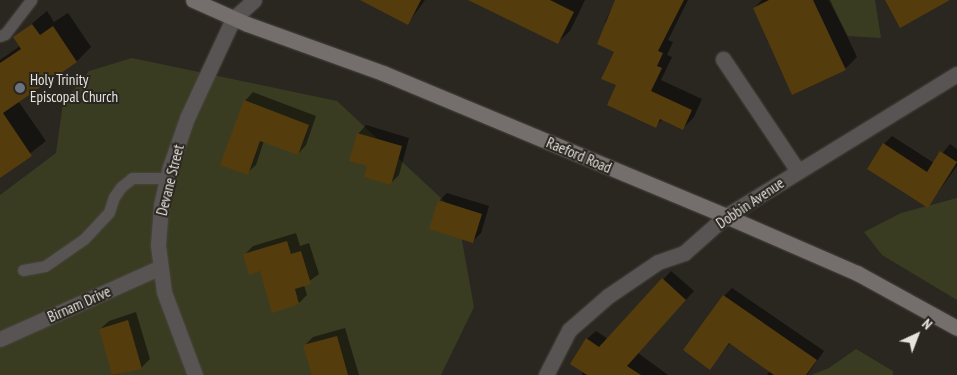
<!DOCTYPE html>
<html>
<head>
<meta charset="utf-8">
<style>
  body { margin:0 }
  #map { position:relative; width:957px; height:375px; overflow:hidden; background:#2a2620; font-family:"PT Sans Narrow",sans-serif }
  div>[style] { position:absolute }
  .green>* { inset:0; background:#3a3c21 }
  .shadow>* { inset:0; background:#0007 }
  .building>* { inset:0; background:#553c0d }
  .roads { filter:drop-shadow(0 0 1px #48443f) drop-shadow(0 0 1px #48443f) }
  .lane>* { height:11px; margin:-5.5px; padding:0 5.5px; transform-origin:5.5px; border-radius:5.5px; background:#585453 }
  .street>* { height:15px; margin:-7.5px; padding:0 7.5px; transform-origin:7.5px; border-radius:7.5px; background:#585453 }
  .secondary>* { height:15px; margin:-7.5px; padding:0 7.5px; transform-origin:7.5px; border-radius:7.5px; background:#746e6c }
  .dots>* { width:14px; height:14px; translate:-50% -50%; box-sizing:border-box; border:2px solid #2a2620; border-radius:50% }
  span { translate:-50% -50%; white-space:nowrap; text-align:center; line-height:1.15; -webkit-text-stroke:4px #2a2620; paint-order:stroke }
  .poi-label { font-size:15px; color:#e6e3df }
  .left { translate:0 -50%; text-align:left }
  .street-label { font-size:15px; color:#e6e3df }
  .north { position:absolute; left:892px; top:310px; width:50px; height:50px; -webkit-text-stroke:4px #2a2620; paint-order:stroke; rotate:43deg; font-size:14px; font-weight:700; line-height:20px; text-align:center; color:#e6e3df }
  .north::after { content:''; display:block; margin:auto; width:18px; height:22px; background:#e6e3df; clip-path:polygon(50% 0,100% 100%,50% 72%,0 100%) }
</style>
</head>
<body>
<div id="map">
  <div class="green">
    <i style="clip-path:polygon(828px 0,875px 0,881px 38px,848px 36px)"></i>
    <i style="clip-path:polygon(132px 58px,337px 101px,457px 213px,474px 307px,441px 375px,0 375px,0 195px,56px 153px,63px 103px,89px 71px)"></i>
    <i style="clip-path:polygon(957px 198px,957px 300px,882px 255px,864px 232px,901px 213px)"></i>
    <i style="clip-path:polygon(856px 349px,893px 371px,893px 375px,811px 375px,829px 368px)"></i>
  </div>
  <div class="shadow">
    <i style="clip-path:polygon(363px 0,425px 0,408px 23px)"></i>
    <i style="clip-path:polygon(471px 0,585px 0,570px 31px,558px 42px)"></i>
    <i style="clip-path:polygon(616px 0,688px 0,668px 40px,673px 42px,667px 55px,672px 57px,661px 80px,702px 99px,694px 117px,683px 128px,663px 119px,655px 126px,617px 85px,616px 52px,605px 22px)"></i>
    <i style="clip-path:polygon(762px 0,830px 0,857px 57px,845px 69px,754px 8px)"></i>
    <i style="clip-path:polygon(47px 11px,54px 22px,68px 13px,91px 47px,77px 61px,18px 101px,46px 141px,0 177px,0 60px,20px 46px,15px 38px)"></i>
    <i style="clip-path:polygon(253px 92px,316px 116px,306px 145px,298px 154px,264px 141px,256px 165px,247px 173px,245px 101px)"></i>
    <i style="clip-path:polygon(366px 125px,409px 138px,399px 175px,390px 184px,368px 165px,358px 134px)"></i>
    <i style="clip-path:polygon(892px 136px,934px 163px,950px 144px,957px 149px,957px 166px,928px 206px,884px 144px)"></i>
    <i style="clip-path:polygon(447px 193px,489px 206px,481px 233px,473px 241px,439px 201px)"></i>
    <i style="clip-path:polygon(296px 233px,300px 246px,309px 243px,319px 274px,304px 285px,307px 295px,299px 303px,244px 255px,253px 246px)"></i>
    <i style="clip-path:polygon(671px 271px,694px 291px,638px 353px,668px 375px,582px 375px,587px 339px,596px 331px,608px 339px)"></i>
    <i style="clip-path:polygon(732px 288px,824px 351px,807px 375px,767px 375px,770px 371px,730px 343px,710px 368px,724px 296px)"></i>
    <i style="clip-path:polygon(136px 312px,150px 359px,141px 368px,113px 375px,100px 329px,109px 321px)"></i>
    <i style="clip-path:polygon(345px 328px,359px 375px,313px 375px,304px 346px,313px 337px)"></i>
  </div>
  <div class="building">
    <i style="clip-path:polygon(360px 0,421px 0,408px 25px)"></i>
    <i style="clip-path:polygon(468px 0,550px 0,574px 12px,558px 44px)"></i>
    <i style="clip-path:polygon(615px 0,684px 0,658px 51px,663px 53px,657px 66px,662px 68px,651px 91px,692px 110px,683px 130px,660px 119px,656px 128px,607px 105px,616px 85px,601px 79px,614px 52px,597px 44px)"></i>
    <i style="clip-path:polygon(769px 0,813px 0,846px 70px,792px 95px,753px 8px)"></i>
    <i style="clip-path:polygon(885px 0,950px 0,900px 28px)"></i>
    <i style="clip-path:polygon(32px 24px,40px 35px,53px 26px,77px 62px,3px 113px,32px 156px,0 178px,0 63px,21px 49px,13px 37px)"></i>
    <i style="clip-path:polygon(244px 100px,309px 125px,298px 155px,260px 141px,248px 175px,220px 165px)"></i>
    <i style="clip-path:polygon(357px 133px,402px 146px,391px 185px,364px 177px,367px 166px,349px 161px)"></i>
    <i style="clip-path:polygon(883px 143px,927px 172px,940px 151px,957px 162px,928px 208px,867px 169px)"></i>
    <i style="clip-path:polygon(438px 200px,482px 214px,473px 243px,429px 229px)"></i>
    <i style="clip-path:polygon(287px 241px,291px 254px,301px 251px,311px 284px,295px 289px,299px 304px,272px 313px,260px 271px,249px 275px,243px 254px)"></i>
    <i style="clip-path:polygon(662px 278px,686px 300px,627px 366px,641px 375px,587px 375px,570px 364px,586px 338px,599px 347px)"></i>
    <i style="clip-path:polygon(723px 295px,817px 360px,806px 375px,774px 375px,729px 343px,710px 370px,683px 350px)"></i>
    <i style="clip-path:polygon(128px 320px,142px 369px,112px 375px,99px 329px)"></i>
    <i style="clip-path:polygon(337px 336px,348px 375px,312px 375px,303px 345px)"></i>
  </div>
  <div class="roads">
    <div class="lane">
      <i style="left:0;top:36px;width:5px;rotate:-22deg"></i>
      <i style="left:5px;top:34px;width:43px;rotate:-52.6deg"></i>
      <i style="left:23px;top:270px;width:22px;rotate:-10deg"></i>
      <i style="left:45px;top:266px;width:47px;rotate:-34.7deg"></i>
      <i style="left:84px;top:239px;width:37px;rotate:-47deg"></i>
      <i style="left:109px;top:212px;width:16px;rotate:-72deg"></i>
      <i style="left:114px;top:197px;width:12px;rotate:-55deg"></i>
      <i style="left:121px;top:187px;width:14px;rotate:-39deg"></i>
      <i style="left:132px;top:178px;width:36px"></i>
    </div>
    <div class="street">
      <i style="left:723px;top:59px;width:135px;rotate:56.2deg"></i>
      <i style="left:0;top:339px;width:174px;rotate:-24.1deg"></i>
      <i style="left:195px;top:375px;width:89px;rotate:-110.5deg"></i>
      <i style="left:164px;top:292px;width:47px;rotate:-97.3deg"></i>
      <i style="left:158px;top:245px;width:40px;rotate:-85.7deg"></i>
      <i style="left:161px;top:205px;width:39px;rotate:-77deg"></i>
      <i style="left:170px;top:167px;width:52px;rotate:-70.9deg"></i>
      <i style="left:187px;top:118px;width:109px;rotate:-65.1deg"></i>
      <i style="left:233px;top:19px;width:28px;rotate:-42deg"></i>
      <i style="left:546px;top:375px;width:51px;rotate:-62.9deg"></i>
      <i style="left:569px;top:330px;width:52px;rotate:-41.1deg"></i>
      <i style="left:608px;top:296px;width:60px;rotate:-34.2deg"></i>
      <i style="left:658px;top:262px;width:28px;rotate:-19deg"></i>
      <i style="left:684px;top:253px;width:56px;rotate:-41.4deg"></i>
      <i style="left:726px;top:216px;width:271px;rotate:-31.6deg"></i>
    </div>
    <div class="secondary">
      <i style="left:193px;top:0;width:59px;rotate:24deg"></i>
      <i style="left:247px;top:24px;width:145px;rotate:19.8deg"></i>
      <i style="left:383px;top:73px;width:372px;rotate:22.6deg"></i>
      <i style="left:726px;top:216px;width:143px;rotate:23.5deg"></i>
      <i style="left:857px;top:273px;width:114px;rotate:28.8deg"></i>
    </div>
  </div>
  <div class="dots">
    <i style="left:20px;top:88px;background:#6b7280"></i>
  </div>
  <div class="poi-label">
    <span class="left" style="left:30px;top:88px">Holy Trinity<br>Episcopal Church</span>
  </div>
  <div class="street-label">
    <span style="left:579px;top:155px;rotate:23deg">Raeford Road</span>
    <span style="left:170px;top:180px;rotate:-76deg">Devane Street</span>
    <span style="left:750px;top:203px;rotate:-34deg">Dobbin Avenue</span>
    <span style="left:79px;top:304px;rotate:-24deg">Birnam Drive</span>
  </div>
  <div class="north">N</div>
</div>
</body>
</html>
